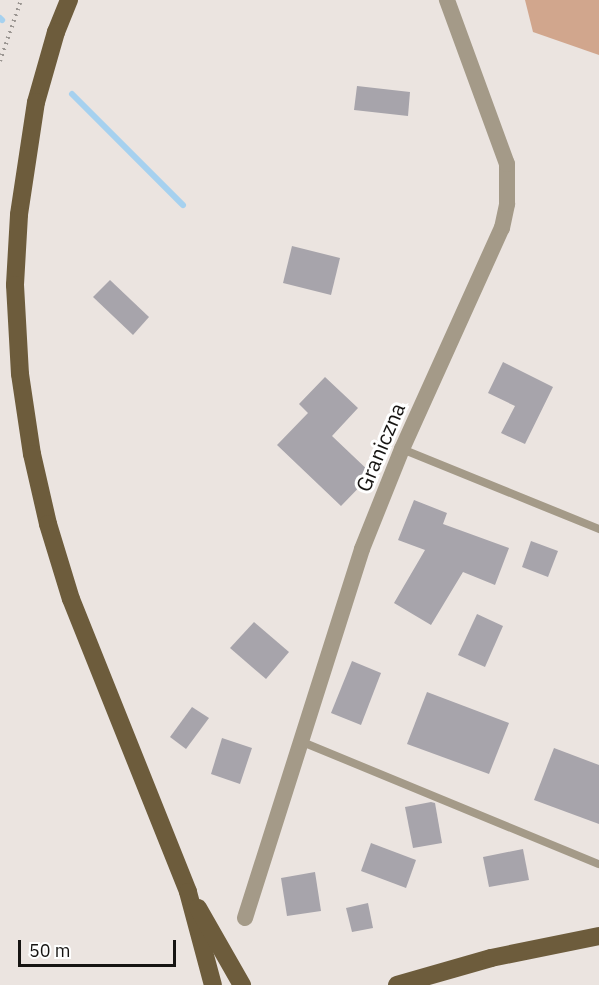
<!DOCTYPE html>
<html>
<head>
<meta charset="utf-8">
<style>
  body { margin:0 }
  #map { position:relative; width:599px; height:985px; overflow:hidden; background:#ebe4e0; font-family:"IBM Plex Sans",sans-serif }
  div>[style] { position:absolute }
  .forest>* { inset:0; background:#d1a68d }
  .stream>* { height:6px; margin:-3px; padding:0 3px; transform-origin:3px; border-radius:3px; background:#a6d1ef }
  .building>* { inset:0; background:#a7a4ab }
  .path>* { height:4px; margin-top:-2px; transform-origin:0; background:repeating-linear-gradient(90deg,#9b9692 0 1.5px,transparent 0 6px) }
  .lane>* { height:8px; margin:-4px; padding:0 4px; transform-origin:4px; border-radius:4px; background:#a49a88 }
  .street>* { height:16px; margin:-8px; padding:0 8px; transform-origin:8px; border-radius:8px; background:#a49a88 }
  .primary>* { height:18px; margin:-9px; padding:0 9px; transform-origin:9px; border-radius:9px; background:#6d5c3c }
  span { translate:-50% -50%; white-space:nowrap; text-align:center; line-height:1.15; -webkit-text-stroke:6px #fff; paint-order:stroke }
  .street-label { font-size:21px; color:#161412 }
  .scale { position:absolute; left:18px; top:940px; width:158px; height:27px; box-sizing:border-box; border:3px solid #161412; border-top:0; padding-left:8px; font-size:18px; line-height:21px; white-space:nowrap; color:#161412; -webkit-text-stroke:4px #fff; paint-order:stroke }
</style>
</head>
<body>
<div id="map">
  <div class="forest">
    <i style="clip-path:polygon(525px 0,599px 0,599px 55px,533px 32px)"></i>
  </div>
  <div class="stream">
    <i style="left:0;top:18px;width:3px;rotate:45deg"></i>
    <i style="left:72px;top:94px;width:157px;rotate:45deg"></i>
  </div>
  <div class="building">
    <i style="clip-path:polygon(357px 86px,410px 92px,408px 116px,354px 110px)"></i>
    <i style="clip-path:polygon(292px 246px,340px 258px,331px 295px,283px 283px)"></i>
    <i style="clip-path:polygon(110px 280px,149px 317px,133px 335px,93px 297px)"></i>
    <i style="clip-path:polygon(503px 362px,553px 387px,525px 444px,501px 433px,515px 406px,488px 393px)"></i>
    <i style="clip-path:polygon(325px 377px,358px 408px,332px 436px,372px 474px,341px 506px,277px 445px,308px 413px,299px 404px)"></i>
    <i style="clip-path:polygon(414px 500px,447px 513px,443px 524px,509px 548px,495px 585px,463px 572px,431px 625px,394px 603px,425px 550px,398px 540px)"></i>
    <i style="clip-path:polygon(531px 541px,558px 551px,548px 577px,522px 567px)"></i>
    <i style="clip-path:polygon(477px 614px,503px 626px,485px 667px,458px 655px)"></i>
    <i style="clip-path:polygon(254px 622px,289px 652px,266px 679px,230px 648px)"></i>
    <i style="clip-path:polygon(352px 661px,381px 673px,361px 725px,331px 713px)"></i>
    <i style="clip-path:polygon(427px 692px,509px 723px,489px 774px,407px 744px)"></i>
    <i style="clip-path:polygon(192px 707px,209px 718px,186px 749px,170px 737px)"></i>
    <i style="clip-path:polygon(222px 738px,252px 748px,240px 784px,211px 774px)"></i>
    <i style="clip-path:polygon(554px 748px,599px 765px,599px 824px,534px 800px)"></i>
    <i style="clip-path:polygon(431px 802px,435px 803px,442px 843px,413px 848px,405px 807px)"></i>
    <i style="clip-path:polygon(371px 843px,416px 860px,406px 888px,361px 871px)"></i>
    <i style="clip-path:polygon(523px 849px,529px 880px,489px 887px,483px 857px)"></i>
    <i style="clip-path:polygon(315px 872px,321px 911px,287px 916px,281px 878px)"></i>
    <i style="clip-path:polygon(368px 903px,373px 928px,352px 932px,346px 908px)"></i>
  </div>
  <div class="path">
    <i style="left:0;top:61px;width:65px;rotate:-71deg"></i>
  </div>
  <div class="lane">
    <i style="left:402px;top:449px;width:213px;rotate:22.1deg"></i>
    <i style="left:300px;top:741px;width:323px;rotate:22.4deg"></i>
  </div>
  <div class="street">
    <i style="left:245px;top:918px;width:387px;rotate:-72.4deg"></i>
    <i style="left:362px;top:549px;width:108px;rotate:-68.2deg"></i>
    <i style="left:402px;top:449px;width:243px;rotate:-65.7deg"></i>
    <i style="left:502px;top:228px;width:25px;rotate:-78deg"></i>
    <i style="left:507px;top:204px;width:40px;rotate:-90deg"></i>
    <i style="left:507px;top:164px;width:175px;rotate:-110.1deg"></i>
  </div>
  <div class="primary">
    <i style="left:69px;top:0;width:35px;rotate:112deg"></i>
    <i style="left:56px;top:32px;width:73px;rotate:105.9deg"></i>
    <i style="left:36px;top:102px;width:114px;rotate:98.6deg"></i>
    <i style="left:19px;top:215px;width:70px;rotate:93.3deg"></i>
    <i style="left:15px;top:285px;width:89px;rotate:86.8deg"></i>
    <i style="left:20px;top:374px;width:81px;rotate:81.5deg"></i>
    <i style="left:32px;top:454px;width:72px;rotate:77.1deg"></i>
    <i style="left:48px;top:524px;width:78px;rotate:73deg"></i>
    <i style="left:71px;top:599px;width:315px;rotate:68.2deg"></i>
    <i style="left:188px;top:892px;width:96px;rotate:75deg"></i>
    <i style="left:198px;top:908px;width:89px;rotate:60.3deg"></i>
    <i style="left:397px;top:985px;width:98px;rotate:-16deg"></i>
    <i style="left:491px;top:958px;width:110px;rotate:-11.5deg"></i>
  </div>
  <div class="street-label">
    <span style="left:380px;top:447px;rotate:-67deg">Graniczna</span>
  </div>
  <div class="scale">50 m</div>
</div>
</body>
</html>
